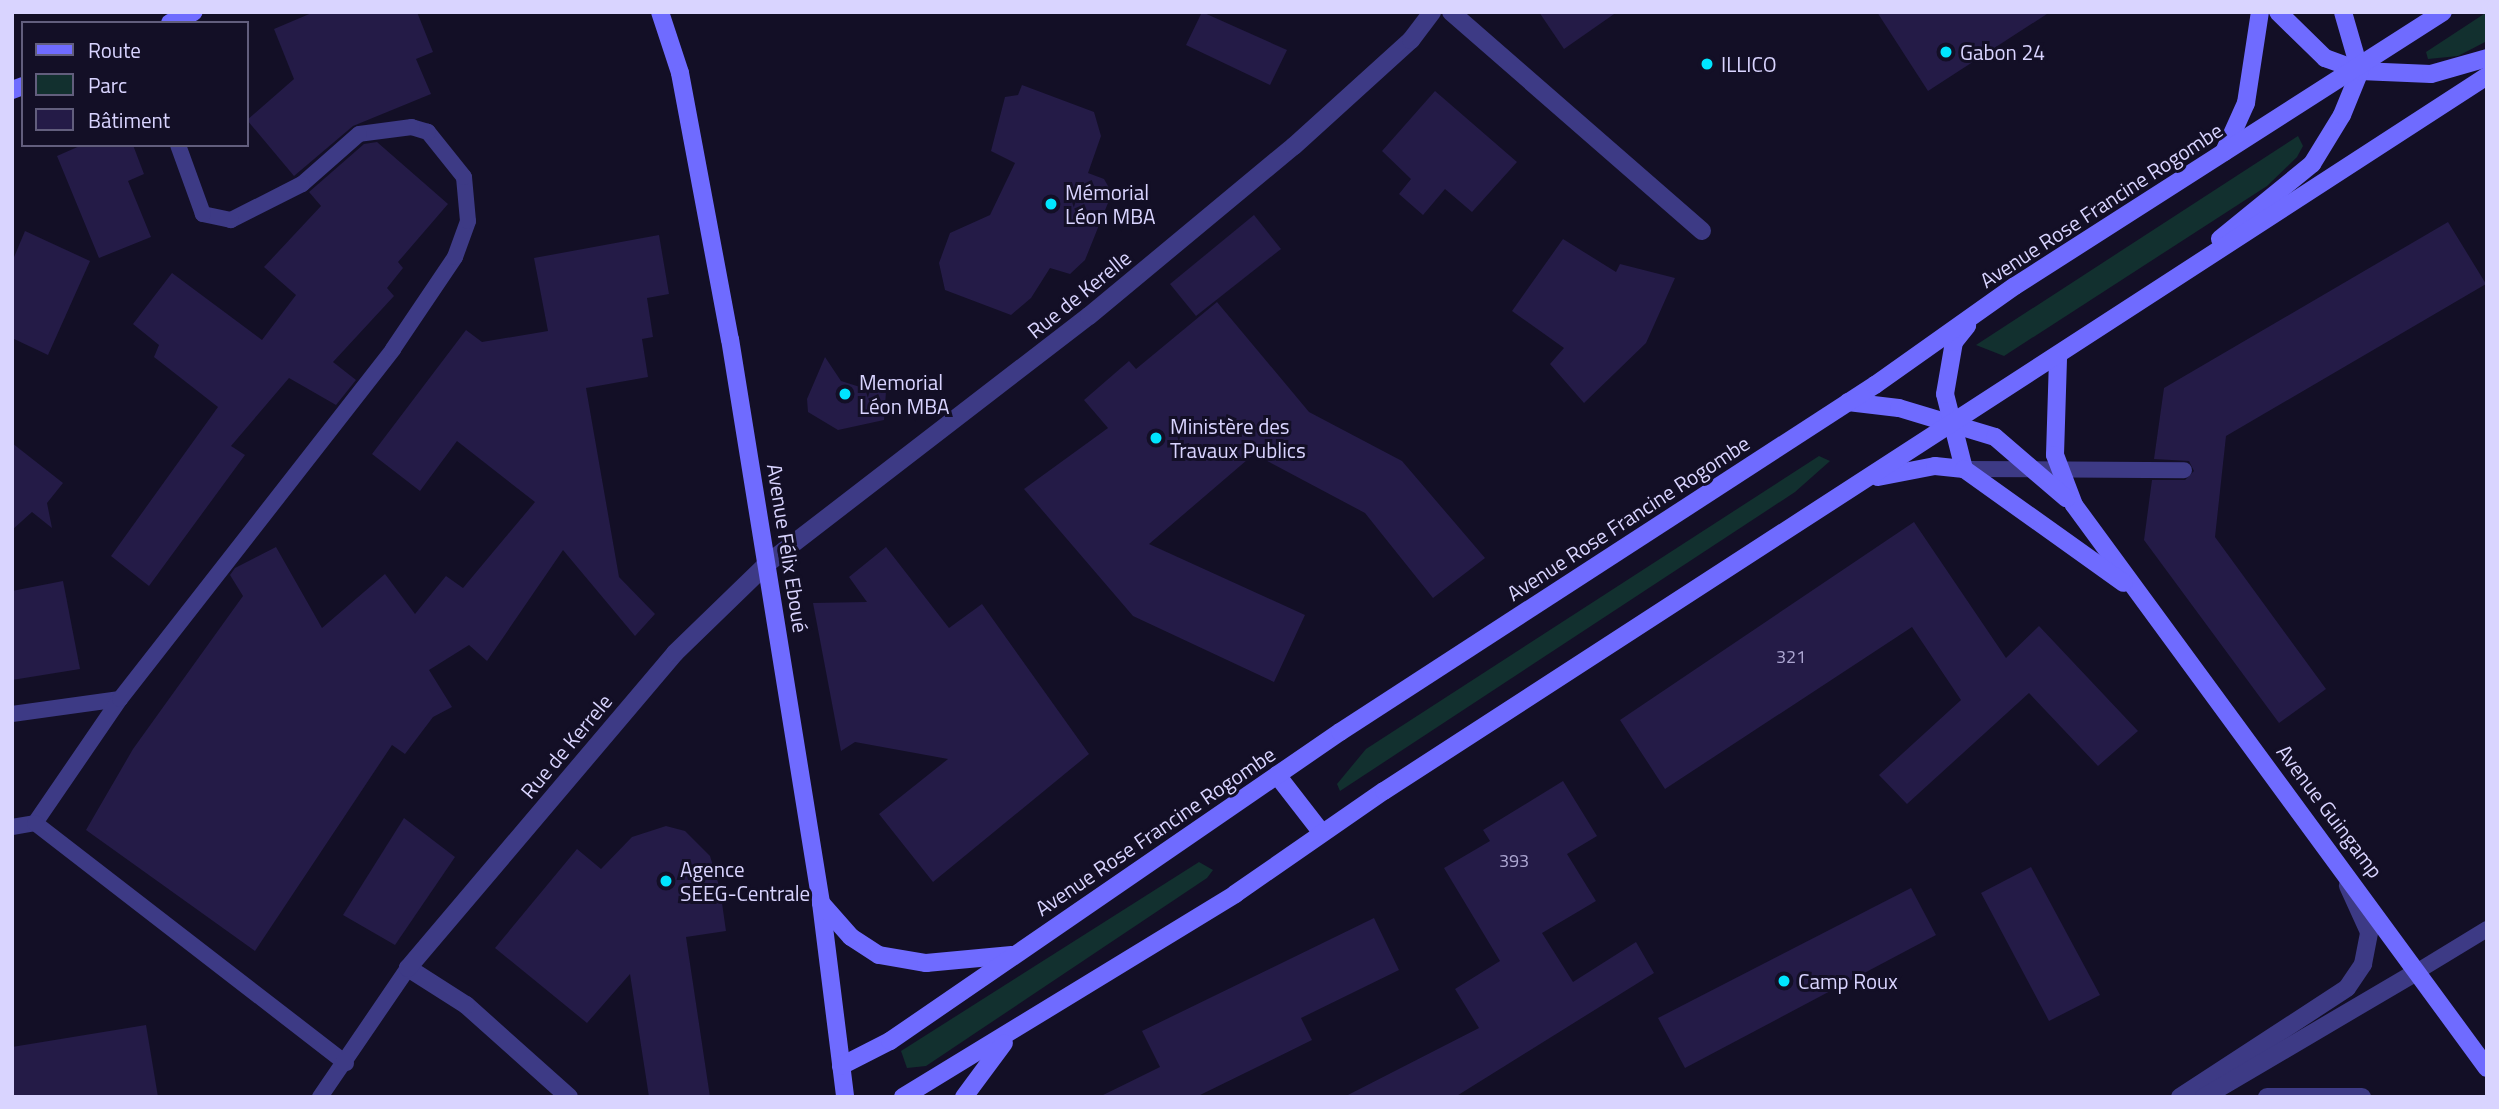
<!DOCTYPE html>
<html>
<head>
<meta charset="utf-8">
<style>
  body { margin:0 }
  #map { position:relative; width:2499px; height:1109px; overflow:hidden; background:#130f26; font-family:"Titillium Web",sans-serif }
  div>[style] { position:absolute }
  .green>* { inset:0; background:#12302f }
  .building>* { inset:0; background:#241b47 }
  .lane>* { height:16px; margin:-8px; padding:0 8px; transform-origin:8px; border-radius:8px; background:#3d3a85 }
  .street>* { height:18px; margin:-9px; padding:0 9px; transform-origin:9px; border-radius:9px; background:#3d3a85 }
  .secondary>* { height:18px; margin:-9px; padding:0 9px; transform-origin:9px; border-radius:9px; background:#6f6bff }
  .dots>* { width:19px; height:19px; translate:-50% -50%; box-sizing:border-box; border:4px solid #130f26; border-radius:50% }
  span { translate:-50% -50%; white-space:nowrap; text-align:center; line-height:1.15; -webkit-text-stroke:6px #130f26; paint-order:stroke }
  .number-label { font-size:18px; color:#aca6d1 }
  .number-label span { -webkit-text-stroke-width:0 }
  .poi-label { font-size:21px; color:#d9d4ff }
  .left { translate:0 -50%; text-align:left }
  .street-label { font-size:21px; color:#d9d4ff }
  .frame { position:absolute; inset:0; border:14px solid #d9d4ff; pointer-events:none }
  .legend { position:absolute; left:21px; top:21px; width:228px; height:126px; box-sizing:border-box; background:#130f26; border:2px solid #625e7d; margin:0; padding:9px 12px; list-style:none; font-size:21px; color:#d9d4ff }
  .legend li { display:flex; align-items:center; gap:14px; height:35px }
  .legend b { width:35px; border:2px solid #625e7d }
</style>
</head>
<body>
<div id="map">
  <div class="green">
    <i style="clip-path:polygon(2487px 12px,2487px 41px,2458px 56px,2428px 59px,2426px 52px)"></i>
    <i style="clip-path:polygon(2298px 136px,2303px 146px,2297px 157px,2267px 186px,2004px 356px,1976px 345px)"></i>
    <i style="clip-path:polygon(1819px 456px,1830px 461px,1795px 492px,1340px 791px,1337px 784px,1366px 749px)"></i>
    <i style="clip-path:polygon(1199px 862px,1213px 870px,1207px 878px,926px 1066px,907px 1068px,901px 1051px)"></i>
  </div>
  <div class="building">
    <i style="clip-path:polygon(314px 12px,417px 12px,433px 52px,416px 59px,431px 94px,353px 126px,294px 176px,247px 120px,294px 79px,274px 29px)"></i>
    <i style="clip-path:polygon(1202px 12px,1287px 50px,1270px 85px,1186px 45px)"></i>
    <i style="clip-path:polygon(1539px 12px,1617px 12px,1564px 49px)"></i>
    <i style="clip-path:polygon(1877px 12px,2050px 12px,1928px 91px)"></i>
    <i style="clip-path:polygon(1022px 85px,1094px 112px,1101px 136px,1088px 173px,1104px 179px,1112px 193px,1085px 260px,1070px 274px,1050px 268px,1031px 298px,1011px 315px,945px 290px,939px 263px,950px 233px,990px 215px,1015px 163px,991px 151px,1005px 97px,1018px 95px)"></i>
    <i style="clip-path:polygon(1435px 91px,1517px 162px,1472px 212px,1445px 189px,1423px 215px,1399px 194px,1411px 179px,1382px 151px)"></i>
    <i style="clip-path:polygon(377px 142px,448px 204px,398px 262px,403px 268px,387px 288px,394px 296px,333px 362px,356px 380px,336px 405px,289px 378px,231px 446px,245px 455px,149px 586px,111px 556px,218px 407px,154px 357px,159px 345px,133px 324px,172px 273px,262px 340px,296px 295px,264px 267px,321px 206px,309px 192px,364px 144px)"></i>
    <i style="clip-path:polygon(82px 145px,133px 145px,144px 174px,128px 181px,151px 237px,99px 258px,57px 156px)"></i>
    <i style="clip-path:polygon(1254px 215px,1281px 249px,1196px 316px,1170px 284px)"></i>
    <i style="clip-path:polygon(2448px 222px,2486px 284px,2226px 436px,2215px 537px,2326px 689px,2279px 723px,2144px 540px,2152px 480px,2185px 480px,2194px 471px,2189px 461px,2154px 459px,2164px 388px)"></i>
    <i style="clip-path:polygon(25px 231px,90px 261px,48px 355px,12px 338px,12px 262px)"></i>
    <i style="clip-path:polygon(659px 235px,669px 294px,647px 298px,653px 337px,642px 339px,648px 377px,586px 388px,619px 577px,655px 614px,635px 636px,563px 550px,487px 661px,469px 645px,429px 670px,452px 707px,433px 717px,405px 754px,392px 745px,255px 951px,86px 830px,133px 749px,243px 596px,230px 575px,235px 568px,276px 547px,322px 628px,385px 574px,415px 614px,446px 576px,463px 588px,535px 502px,457px 441px,420px 491px,372px 454px,466px 330px,482px 342px,548px 331px,534px 258px)"></i>
    <i style="clip-path:polygon(1563px 239px,1616px 272px,1620px 264px,1675px 278px,1646px 343px,1584px 403px,1550px 364px,1564px 348px,1512px 311px)"></i>
    <i style="clip-path:polygon(1217px 302px,1309px 412px,1402px 461px,1485px 558px,1433px 598px,1365px 513px,1254px 454px,1149px 544px,1305px 615px,1274px 682px,1133px 616px,1024px 489px,1108px 428px,1084px 400px,1129px 361px,1136px 369px)"></i>
    <i style="clip-path:polygon(825px 357px,841px 381px,860px 387px,887px 377px,884px 420px,838px 430px,808px 412px,807px 399px)"></i>
    <i style="clip-path:polygon(12px 443px,63px 483px,47px 503px,52px 528px,32px 512px,12px 530px)"></i>
    <i style="clip-path:polygon(1914px 522px,2006px 658px,2039px 626px,2138px 731px,2098px 766px,2029px 693px,1907px 804px,1879px 775px,1961px 700px,1912px 627px,1665px 789px,1620px 720px)"></i>
    <i style="clip-path:polygon(886px 547px,949px 628px,982px 604px,1089px 754px,933px 882px,879px 814px,948px 759px,855px 742px,841px 751px,813px 603px,867px 602px,849px 577px)"></i>
    <i style="clip-path:polygon(63px 581px,80px 669px,12px 680px,12px 591px)"></i>
    <i style="clip-path:polygon(1563px 781px,1597px 836px,1567px 854px,1596px 901px,1542px 933px,1573px 982px,1636px 942px,1654px 973px,1455px 1097px,1344px 1097px,1479px 1028px,1455px 989px,1500px 961px,1444px 868px,1490px 841px,1483px 830px)"></i>
    <i style="clip-path:polygon(404px 818px,455px 857px,395px 945px,343px 915px)"></i>
    <i style="clip-path:polygon(666px 826px,685px 831px,710px 856px,720px 889px,726px 931px,686px 937px,710px 1097px,649px 1097px,630px 974px,587px 1023px,495px 948px,577px 849px,601px 869px,632px 837px)"></i>
    <i style="clip-path:polygon(2031px 867px,2100px 995px,2049px 1021px,1981px 893px)"></i>
    <i style="clip-path:polygon(1911px 888px,1936px 935px,1685px 1068px,1658px 1018px)"></i>
    <i style="clip-path:polygon(1374px 918px,1399px 970px,1301px 1018px,1312px 1040px,1196px 1097px,1099px 1097px,1160px 1067px,1142px 1031px)"></i>
    <i style="clip-path:polygon(146px 1025px,158px 1097px,12px 1097px,12px 1047px)"></i>
  </div>
  <div class="lane">
    <i style="left:1964px;top:469px;width:220px;rotate:0.3deg"></i>
    <i style="left:12px;top:714px;width:109px;rotate:-7.9deg"></i>
    <i style="left:35px;top:823px;width:150px;rotate:-55.6deg"></i>
    <i style="left:120px;top:699px;width:444px;rotate:-52deg"></i>
    <i style="left:393px;top:349px;width:111px;rotate:-56deg"></i>
    <i style="left:455px;top:257px;width:38px;rotate:-70deg"></i>
    <i style="left:468px;top:221px;width:44px;rotate:-95.2deg"></i>
    <i style="left:464px;top:177px;width:58px;rotate:-128.7deg"></i>
    <i style="left:428px;top:132px;width:17px;rotate:-163deg"></i>
    <i style="left:412px;top:127px;width:53px;rotate:172.5deg"></i>
    <i style="left:359px;top:134px;width:76px;rotate:138.7deg"></i>
    <i style="left:302px;top:184px;width:80px;rotate:153.1deg"></i>
    <i style="left:231px;top:220px;width:29px;rotate:-168deg"></i>
    <i style="left:203px;top:214px;width:73px;rotate:-109.9deg"></i>
    <i style="left:12px;top:827px;width:23px;rotate:-10deg"></i>
    <i style="left:35px;top:823px;width:393px;rotate:37.7deg"></i>
    <i style="left:2418px;top:971px;width:81px;rotate:-31.3deg"></i>
    <i style="left:320px;top:1097px;width:156px;rotate:-55.7deg"></i>
  </div>
  <div class="street">
    <i style="left:1451px;top:12px;width:333px;rotate:41.1deg"></i>
    <i style="left:569px;top:1097px;width:138px;rotate:-138.2deg"></i>
    <i style="left:466px;top:1005px;width:69px;rotate:-147.5deg"></i>
    <i style="left:408px;top:968px;width:413px;rotate:-49.7deg"></i>
    <i style="left:675px;top:653px;width:129px;rotate:-44.1deg"></i>
    <i style="left:768px;top:563px;width:405px;rotate:-37.6deg"></i>
    <i style="left:1089px;top:316px;width:266px;rotate:-39.7deg"></i>
    <i style="left:1294px;top:146px;width:158px;rotate:-42.2deg"></i>
    <i style="left:1411px;top:40px;width:35px;rotate:-53deg"></i>
    <i style="left:2180px;top:1097px;width:199px;rotate:-33.1deg"></i>
    <i style="left:2347px;top:988px;width:29px;rotate:-56deg"></i>
    <i style="left:2363px;top:964px;width:33px;rotate:-79deg"></i>
    <i style="left:2369px;top:932px;width:51px;rotate:-114.5deg"></i>
    <i style="left:2204px;top:1097px;width:248px;rotate:-30.5deg"></i>
    <i style="left:2267px;top:1097px;width:95px"></i>
  </div>
  <div class="secondary">
    <i style="left:660px;top:12px;width:64px;rotate:71.8deg"></i>
    <i style="left:680px;top:73px;width:271px;rotate:79.4deg"></i>
    <i style="left:730px;top:339px;width:571px;rotate:80.83deg"></i>
    <i style="left:821px;top:903px;width:195px;rotate:82.9deg"></i>
    <i style="left:2278px;top:12px;width:66px;rotate:44.4deg"></i>
    <i style="left:2325px;top:58px;width:37px;rotate:20deg"></i>
    <i style="left:2360px;top:71px;width:71px;rotate:2.4deg"></i>
    <i style="left:2431px;top:74px;width:58px;rotate:-15.9deg"></i>
    <i style="left:170px;top:23px;width:26px;rotate:-25deg"></i>
    <i style="left:12px;top:90px;width:12px;rotate:-20deg"></i>
    <i style="left:2224px;top:152px;width:54px;rotate:-65.8deg"></i>
    <i style="left:2246px;top:103px;width:92px;rotate:-81.3deg"></i>
    <i style="left:2220px;top:239px;width:119px;rotate:-39.2deg"></i>
    <i style="left:2312px;top:164px;width:57px;rotate:-58.5deg"></i>
    <i style="left:2342px;top:115px;width:48px;rotate:-67.8deg"></i>
    <i style="left:2360px;top:71px;width:61px;rotate:-106.1deg"></i>
    <i style="left:2058px;top:359px;width:96px;rotate:91.8deg"></i>
    <i style="left:2055px;top:455px;width:53px;rotate:69.2deg"></i>
    <i style="left:2074px;top:505px;width:698px;rotate:53.74deg"></i>
    <i style="left:1848px;top:402px;width:51px;rotate:6.7deg"></i>
    <i style="left:1899px;top:408px;width:100px;rotate:16.8deg"></i>
    <i style="left:1995px;top:437px;width:94px;rotate:40.7deg"></i>
    <i style="left:1964px;top:469px;width:77px;rotate:-104.2deg"></i>
    <i style="left:1945px;top:394px;width:53px;rotate:-80.2deg"></i>
    <i style="left:1954px;top:342px;width:21px;rotate:-51deg"></i>
    <i style="left:1878px;top:477px;width:58px;rotate:-10.9deg"></i>
    <i style="left:1935px;top:466px;width:29px;rotate:6deg"></i>
    <i style="left:1964px;top:469px;width:196px;rotate:35.5deg"></i>
    <i style="left:1277px;top:775px;width:73px;rotate:52.2deg"></i>
    <i style="left:821px;top:903px;width:45px;rotate:48.6deg"></i>
    <i style="left:851px;top:937px;width:33px;rotate:33deg"></i>
    <i style="left:879px;top:955px;width:48px;rotate:9.7deg"></i>
    <i style="left:926px;top:963px;width:86px;rotate:-5.3deg"></i>
    <i style="left:841px;top:1066px;width:55px;rotate:-27deg"></i>
    <i style="left:890px;top:1041px;width:546px;rotate:-34.48deg"></i>
    <i style="left:1340px;top:732px;width:638px;rotate:-32.97deg"></i>
    <i style="left:1875px;top:385px;width:171px;rotate:-35.3deg"></i>
    <i style="left:2015px;top:286px;width:508px;rotate:-32.63deg"></i>
    <i style="left:903px;top:1097px;width:389px;rotate:-31.4deg"></i>
    <i style="left:1235px;top:894px;width:181px;rotate:-34.7deg"></i>
    <i style="left:1384px;top:791px;width:1314px;rotate:-32.95deg"></i>
    <i style="left:964px;top:1097px;width:67px;rotate:-53.5deg"></i>
  </div>
  <div class="dots">
    <i style="left:1946px;top:52px;background:#00e5ff"></i>
    <i style="left:1707px;top:64px;background:#00e5ff"></i>
    <i style="left:1051px;top:204px;background:#00e5ff"></i>
    <i style="left:845px;top:394px;background:#00e5ff"></i>
    <i style="left:1156px;top:438px;background:#00e5ff"></i>
    <i style="left:666px;top:881px;background:#00e5ff"></i>
    <i style="left:1784px;top:981px;background:#00e5ff"></i>
  </div>
  <div class="number-label">
    <span style="left:1791px;top:657px">321</span>
    <span style="left:1514px;top:861px">393</span>
  </div>
  <div class="poi-label">
    <span class="left" style="left:1960px;top:52px">Gabon 24</span>
    <span class="left" style="left:1721px;top:64px">ILLICO</span>
    <span class="left" style="left:1065px;top:204px">Mémorial<br>Léon MBA</span>
    <span class="left" style="left:859px;top:394px">Memorial<br>Léon MBA</span>
    <span class="left" style="left:1170px;top:438px">Ministère des<br>Travaux Publics</span>
    <span class="left" style="left:680px;top:881px">Agence<br>SEEG-Centrale</span>
    <span class="left" style="left:1798px;top:981px">Camp Roux</span>
  </div>
  <div class="street-label">
    <span style="left:2101px;top:205px;rotate:-33deg">Avenue Rose Francine Rogombe</span>
    <span style="left:1079px;top:294px;rotate:-39deg">Rue de Kerelle</span>
    <span style="left:1628px;top:518px;rotate:-33deg">Avenue Rose Francine Rogombe</span>
    <span style="left:788px;top:548px;rotate:81deg">Avenue Félix Eboué</span>
    <span style="left:566px;top:746px;rotate:-50deg">Rue de Kerrele</span>
    <span style="left:2330px;top:811px;rotate:53deg">Avenue Guingamp</span>
    <span style="left:1155px;top:831px;rotate:-34deg">Avenue Rose Francine Rogombe</span>
  </div>
  <div class="frame"></div>
  <ul class="legend">
  <li><b style="height:9px;background:#6f6bff"></b>Route</li>
  <li><b style="height:19px;background:#12302f"></b>Parc</li>
  <li><b style="height:19px;background:#241b47"></b>Bâtiment</li>
  </ul>
</div>
</body>
</html>
